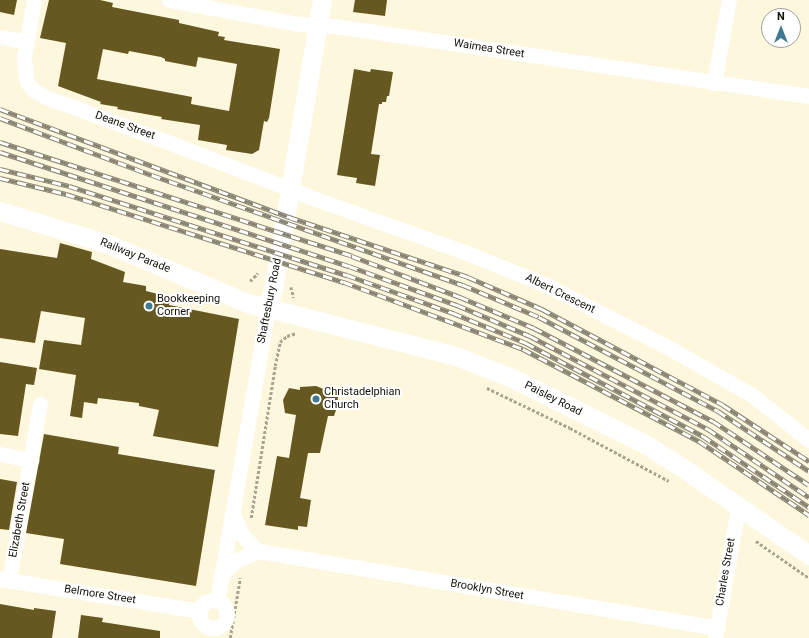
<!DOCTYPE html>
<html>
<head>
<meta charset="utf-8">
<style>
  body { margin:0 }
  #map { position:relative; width:809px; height:638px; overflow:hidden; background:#fdf7dd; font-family:Roboto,sans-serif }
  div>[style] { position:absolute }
  .building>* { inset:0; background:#665821 }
  .path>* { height:2.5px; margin-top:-1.25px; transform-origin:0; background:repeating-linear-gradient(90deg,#a8a490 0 3px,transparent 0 5px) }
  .minor>* { height:15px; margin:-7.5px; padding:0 7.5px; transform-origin:7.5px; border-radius:7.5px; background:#fff }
  .minor>.ring { margin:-7.5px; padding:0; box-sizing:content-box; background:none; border:15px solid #fff; border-radius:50% }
  .major>* { height:19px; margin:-9.5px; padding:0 9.5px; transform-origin:9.5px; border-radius:9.5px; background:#fff }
  .rail>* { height:4.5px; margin-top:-2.25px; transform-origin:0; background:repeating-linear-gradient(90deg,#fff 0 9px,#888472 0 18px); box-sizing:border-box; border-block:1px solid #888472 }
  .dots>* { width:11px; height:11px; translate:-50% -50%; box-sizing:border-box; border:2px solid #fff; border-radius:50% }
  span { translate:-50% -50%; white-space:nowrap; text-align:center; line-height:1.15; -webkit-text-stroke:4px #fff; paint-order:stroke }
  .street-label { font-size:11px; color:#131108 }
  .poi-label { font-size:11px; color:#131108 }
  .left { translate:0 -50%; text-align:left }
  .north { position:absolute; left:761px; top:8px; width:40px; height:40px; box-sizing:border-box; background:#fff; border:1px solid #a1a09c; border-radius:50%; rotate:0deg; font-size:11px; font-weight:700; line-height:16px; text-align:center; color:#131108 }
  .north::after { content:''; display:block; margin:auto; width:14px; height:18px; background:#3f7992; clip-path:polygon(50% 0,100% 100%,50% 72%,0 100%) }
</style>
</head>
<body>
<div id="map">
  <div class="building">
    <i style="clip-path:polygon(0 0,17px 0,14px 15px,0 12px)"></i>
    <i style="clip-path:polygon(evenodd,49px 0,100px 0,113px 3px,112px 7px,179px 20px,179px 23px,219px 32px,218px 36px,225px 37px,224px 40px,280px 49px,269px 118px,267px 122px,264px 121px,259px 150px,252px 154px,226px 150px,227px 145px,198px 140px,200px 125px,161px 119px,162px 117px,117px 109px,118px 107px,100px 104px,101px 102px,58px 86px,66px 43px,40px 38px,49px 0,103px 49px,128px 54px,129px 51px,161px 57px,165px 59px,165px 61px,196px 67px,198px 57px,237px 64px,229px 111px,191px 104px,192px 97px,97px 79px,103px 49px)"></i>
    <i style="clip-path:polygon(355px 0,387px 0,385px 16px,353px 12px)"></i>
    <i style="clip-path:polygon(354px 69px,370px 72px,371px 69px,393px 72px,389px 96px,387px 96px,386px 102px,382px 102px,382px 104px,379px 104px,371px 154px,380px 155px,375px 186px,356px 183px,357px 178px,337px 175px)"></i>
    <i style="clip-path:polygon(60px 243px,92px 252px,91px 259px,125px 272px,123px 282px,146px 286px,146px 291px,158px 294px,158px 297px,170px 298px,169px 305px,239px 319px,218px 447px,153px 436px,159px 410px,139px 406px,139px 403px,98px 398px,97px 404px,84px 402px,82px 418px,70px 416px,76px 375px,39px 369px,44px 340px,81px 345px,85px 318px,41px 311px,35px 343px,0 338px,0 249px,57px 258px)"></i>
    <i style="clip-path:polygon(0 362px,37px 368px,34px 385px,26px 384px,18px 436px,0 434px)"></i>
    <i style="clip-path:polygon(316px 386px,331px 392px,331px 395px,338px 397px,337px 407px,334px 416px,328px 416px,320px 453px,308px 453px,300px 498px,311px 500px,307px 527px,298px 526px,298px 530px,265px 525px,277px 456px,289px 458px,296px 415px,285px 413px,283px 400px,289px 388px,300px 390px,300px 387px)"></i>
    <i style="clip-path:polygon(44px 434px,119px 447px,118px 454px,215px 470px,196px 586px,60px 564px,64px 539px,26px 533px)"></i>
    <i style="clip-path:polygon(0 479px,17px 482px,9px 530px,0 529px)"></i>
    <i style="clip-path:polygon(0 604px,34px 610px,34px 608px,56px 611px,52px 638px,0 638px)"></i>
    <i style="clip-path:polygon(81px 615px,103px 618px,102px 622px,160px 631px,160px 638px,78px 638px)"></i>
  </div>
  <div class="path">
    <i style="left:250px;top:281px;width:11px;rotate:-45deg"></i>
    <i style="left:291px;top:287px;width:11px;rotate:75deg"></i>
    <i style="left:487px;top:388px;width:92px;rotate:25.7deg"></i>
    <i style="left:570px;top:428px;width:112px;rotate:28.2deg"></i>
    <i style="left:251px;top:518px;width:154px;rotate:-81deg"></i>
    <i style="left:275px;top:366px;width:25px;rotate:-78deg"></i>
    <i style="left:280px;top:342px;width:9px;rotate:-41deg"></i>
    <i style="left:287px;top:336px;width:9px;rotate:-18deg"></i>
    <i style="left:756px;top:541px;width:65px;rotate:34.9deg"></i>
    <i style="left:230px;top:638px;width:61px;rotate:-80.5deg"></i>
  </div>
  <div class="minor">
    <i style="left:34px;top:0;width:57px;rotate:100.1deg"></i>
    <i style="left:24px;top:56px;width:13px;rotate:86deg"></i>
    <i style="left:25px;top:69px;width:13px;rotate:81deg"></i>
    <i style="left:27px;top:82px;width:9px;rotate:54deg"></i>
    <i style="left:32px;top:89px;width:16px;rotate:30deg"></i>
    <i style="left:46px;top:97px;width:135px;rotate:20.3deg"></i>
    <i style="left:173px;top:144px;width:147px;rotate:21.1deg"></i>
    <i style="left:310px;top:197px;width:167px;rotate:19.6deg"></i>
    <i style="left:467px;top:253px;width:85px;rotate:22.1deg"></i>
    <i style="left:546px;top:285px;width:140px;rotate:27.1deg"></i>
    <i style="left:671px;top:349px;width:93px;rotate:29.6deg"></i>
    <i style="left:752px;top:395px;width:73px;rotate:38.3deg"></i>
    <i style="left:169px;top:0;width:132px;rotate:10.5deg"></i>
    <i style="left:299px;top:24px;width:36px;rotate:3deg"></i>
    <i style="left:335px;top:26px;width:479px;rotate:8.4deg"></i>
    <i style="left:0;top:37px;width:27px;rotate:10deg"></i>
    <i style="left:714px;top:83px;width:84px;rotate:-79.8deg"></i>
    <i style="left:0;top:454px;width:32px;rotate:11deg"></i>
    <i style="left:233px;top:514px;width:24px;rotate:66deg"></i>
    <i style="left:243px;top:536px;width:21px;rotate:45deg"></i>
    <i style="left:223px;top:573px;width:19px;rotate:-43deg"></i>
    <i style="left:237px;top:560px;width:23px;rotate:-23deg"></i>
    <i style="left:258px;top:551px;width:465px;rotate:9.5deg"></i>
    <i style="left:0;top:579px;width:203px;rotate:9.1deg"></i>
    <i style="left:9px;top:580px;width:179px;rotate:-80deg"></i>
    <i class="ring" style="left:199px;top:600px;width:13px;height:13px"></i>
    <i style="left:217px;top:601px;width:296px;rotate:-80.1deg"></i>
    <i style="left:715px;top:638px;width:133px;rotate:-80deg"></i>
  </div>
  <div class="major">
    <i style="left:0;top:211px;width:113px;rotate:17deg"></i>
    <i style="left:108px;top:244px;width:152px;rotate:22.9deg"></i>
    <i style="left:248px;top:303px;width:215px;rotate:14.3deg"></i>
    <i style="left:456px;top:356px;width:60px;rotate:21.4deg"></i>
    <i style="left:512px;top:378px;width:148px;rotate:26.4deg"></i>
    <i style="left:645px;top:444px;width:41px;rotate:32.2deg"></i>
    <i style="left:680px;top:466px;width:157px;rotate:34.6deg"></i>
    <i style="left:268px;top:309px;width:26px;rotate:-77deg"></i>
    <i style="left:274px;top:284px;width:288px;rotate:-80.4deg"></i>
  </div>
  <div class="rail">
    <i style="left:0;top:109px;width:309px;rotate:20.5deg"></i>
    <i style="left:289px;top:217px;width:189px;rotate:18.5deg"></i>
    <i style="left:468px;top:277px;width:81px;rotate:23.4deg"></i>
    <i style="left:542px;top:309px;width:205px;rotate:27.9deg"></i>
    <i style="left:723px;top:405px;width:103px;rotate:33.1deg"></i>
    <i style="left:0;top:118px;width:162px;rotate:20.6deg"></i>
    <i style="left:152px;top:175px;width:330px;rotate:19.5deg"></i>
    <i style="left:463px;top:285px;width:82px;rotate:22.8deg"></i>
    <i style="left:539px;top:317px;width:202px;rotate:27.7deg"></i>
    <i style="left:718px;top:411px;width:109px;rotate:33.4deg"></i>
    <i style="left:0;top:142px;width:370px;rotate:17.9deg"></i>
    <i style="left:352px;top:256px;width:116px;rotate:20.8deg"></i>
    <i style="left:460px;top:297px;width:80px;rotate:22.7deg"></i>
    <i style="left:534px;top:328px;width:202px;rotate:27.5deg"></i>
    <i style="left:713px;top:421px;width:115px;rotate:33.7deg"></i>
    <i style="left:0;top:152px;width:367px;rotate:18.1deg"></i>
    <i style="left:349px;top:266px;width:115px;rotate:19.9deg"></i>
    <i style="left:457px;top:305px;width:79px;rotate:23deg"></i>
    <i style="left:530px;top:336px;width:201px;rotate:27.6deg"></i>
    <i style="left:708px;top:429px;width:122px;rotate:34deg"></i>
    <i style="left:0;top:169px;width:71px;rotate:13.8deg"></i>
    <i style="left:69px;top:186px;width:292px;rotate:17.8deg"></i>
    <i style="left:347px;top:275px;width:113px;rotate:19.7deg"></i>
    <i style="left:453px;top:313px;width:79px;rotate:22.3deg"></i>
    <i style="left:526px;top:343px;width:200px;rotate:27.7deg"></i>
    <i style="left:703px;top:436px;width:128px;rotate:33.8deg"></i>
    <i style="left:0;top:178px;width:68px;rotate:13.6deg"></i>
    <i style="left:66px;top:194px;width:292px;rotate:17.6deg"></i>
    <i style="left:344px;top:282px;width:191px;rotate:20.5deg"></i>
    <i style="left:523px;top:349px;width:199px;rotate:27.6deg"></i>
    <i style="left:699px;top:441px;width:133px;rotate:33.9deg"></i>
  </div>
  <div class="dots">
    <i style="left:149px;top:306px;background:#3f7992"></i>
    <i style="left:316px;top:399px;background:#3f7992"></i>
  </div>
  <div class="street-label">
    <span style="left:489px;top:49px;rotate:9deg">Waimea Street</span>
    <span style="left:125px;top:126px;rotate:20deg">Deane Street</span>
    <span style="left:135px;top:256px;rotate:22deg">Railway Parade</span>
    <span style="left:560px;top:294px;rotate:26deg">Albert Crescent</span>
    <span style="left:270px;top:301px;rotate:-79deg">Shaftesbury Road</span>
    <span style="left:553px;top:399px;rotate:27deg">Paisley Road</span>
    <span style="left:20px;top:520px;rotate:-80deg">Elizabeth Street</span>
    <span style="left:726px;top:572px;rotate:-80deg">Charles Street</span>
    <span style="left:487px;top:590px;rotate:10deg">Brooklyn Street</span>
    <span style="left:100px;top:595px;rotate:9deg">Belmore Street</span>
  </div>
  <div class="poi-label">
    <span class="left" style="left:157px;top:306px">Bookkeeping<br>Corner</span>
    <span class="left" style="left:324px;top:399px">Christadelphian<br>Church</span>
  </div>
  <div class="north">N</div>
</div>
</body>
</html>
